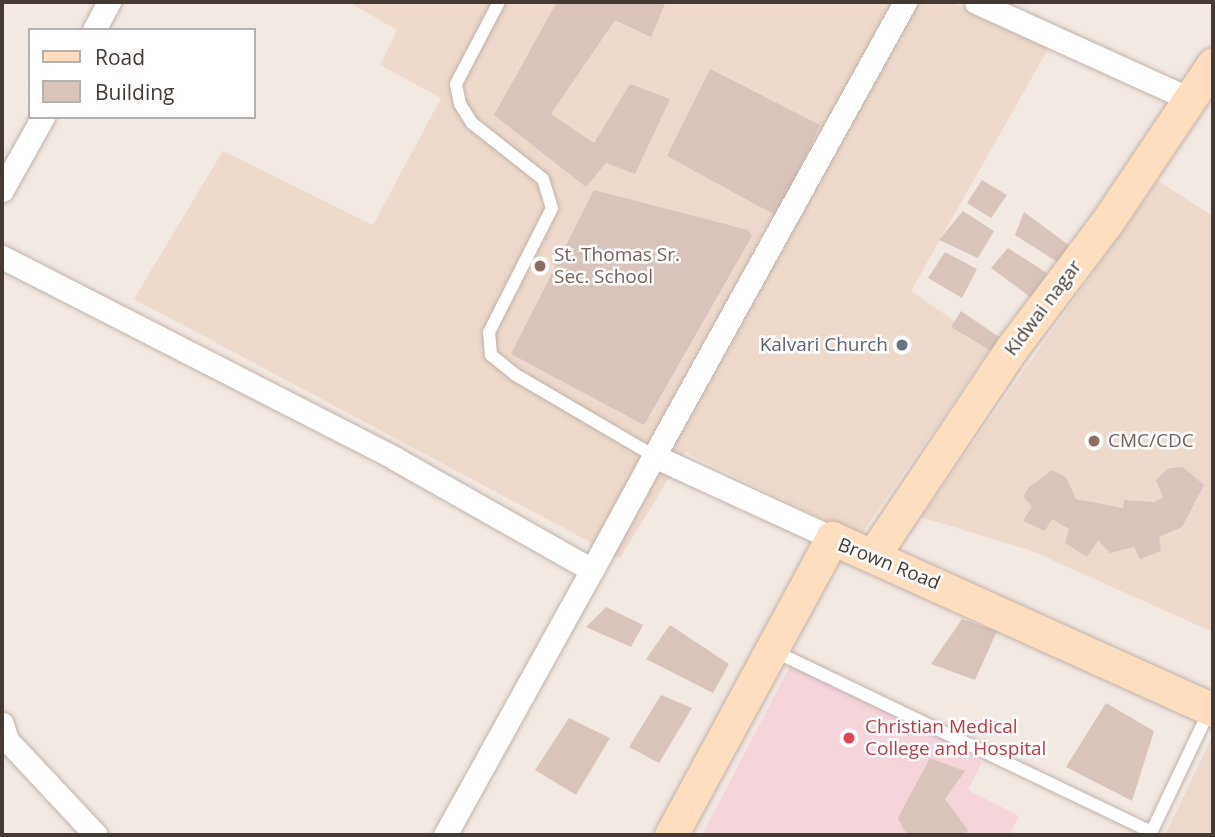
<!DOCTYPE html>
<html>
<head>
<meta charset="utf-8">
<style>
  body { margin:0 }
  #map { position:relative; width:1215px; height:837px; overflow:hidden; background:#f2e9e3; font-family:"Open Sans",sans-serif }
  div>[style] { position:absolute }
  .education>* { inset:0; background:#eddacc }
  .medical>* { inset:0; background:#f4d5da }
  .building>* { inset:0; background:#d8c4bb }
  .roads { filter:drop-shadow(0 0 2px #c1b2a8) drop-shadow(0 0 2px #c1b2a8) }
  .lane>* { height:12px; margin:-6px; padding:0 6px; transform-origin:6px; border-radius:6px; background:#fff }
  .street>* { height:23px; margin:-11.5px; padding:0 11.5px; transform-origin:11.5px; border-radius:11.5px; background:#fff }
  .secondary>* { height:33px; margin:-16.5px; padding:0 16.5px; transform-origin:16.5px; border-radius:16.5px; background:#ffdec0 }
  .dots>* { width:19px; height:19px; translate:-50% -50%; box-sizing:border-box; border:4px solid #fff; border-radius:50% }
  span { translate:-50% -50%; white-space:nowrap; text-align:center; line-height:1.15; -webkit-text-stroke:5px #fff; paint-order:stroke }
  .education-label { font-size:19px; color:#785e54 }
  .left { translate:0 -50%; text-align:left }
  .street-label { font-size:19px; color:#443933 }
  .worship-label { font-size:19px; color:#5b616d }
  .right { translate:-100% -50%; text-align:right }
  .health-label { font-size:19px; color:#be3a42 }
  .frame { position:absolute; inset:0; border:4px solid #443933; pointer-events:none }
  .legend { position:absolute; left:28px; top:28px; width:228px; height:91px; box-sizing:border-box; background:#fff; border:2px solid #b4b0ad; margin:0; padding:9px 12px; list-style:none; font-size:21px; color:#443933 }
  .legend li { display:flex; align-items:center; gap:14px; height:35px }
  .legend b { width:35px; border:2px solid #b4b0ad }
</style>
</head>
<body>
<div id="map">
  <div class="education">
    <i style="clip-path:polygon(349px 2px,952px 2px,1048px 49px,911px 291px,992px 347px,859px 537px,685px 452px,620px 558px,134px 299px,223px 151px,373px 225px,441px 98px,380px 65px,397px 30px)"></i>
    <i style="clip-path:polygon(1158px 181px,1213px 216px,1213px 632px,1032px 551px,921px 517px)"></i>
    <i style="clip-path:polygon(1213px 735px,1213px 835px,1165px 835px)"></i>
  </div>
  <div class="medical">
    <i style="clip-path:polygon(795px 656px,909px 715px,982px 762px,968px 790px,1019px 816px,1009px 835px,702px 835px)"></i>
  </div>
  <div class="building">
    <i style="clip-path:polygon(557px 2px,665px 4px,651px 37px,615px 20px,551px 114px,594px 143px,630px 84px,670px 99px,635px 174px,606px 163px,586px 187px,494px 115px)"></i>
    <i style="clip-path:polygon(710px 69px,820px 125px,777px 216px,667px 156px)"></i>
    <i style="clip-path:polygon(982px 180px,1007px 195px,991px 218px,967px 203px)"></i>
    <i style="clip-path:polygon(594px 190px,748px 230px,752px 236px,644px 425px,511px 354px)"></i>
    <i style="clip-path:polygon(963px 211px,994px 231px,978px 258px,939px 240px)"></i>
    <i style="clip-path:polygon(1024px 212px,1074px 249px,1062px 265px,1015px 235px)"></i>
    <i style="clip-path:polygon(1008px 248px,1053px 277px,1037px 302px,991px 268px)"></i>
    <i style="clip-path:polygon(945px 252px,977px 269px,962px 298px,928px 278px)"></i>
    <i style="clip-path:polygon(961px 311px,1002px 339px,993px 352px,951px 327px)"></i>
    <i style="clip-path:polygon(1183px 467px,1204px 485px,1182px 527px,1159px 537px,1161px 551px,1140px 559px,1134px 547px,1110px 553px,1098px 540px,1087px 557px,1065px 543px,1069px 529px,1052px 519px,1045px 531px,1023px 521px,1032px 506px,1023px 497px,1028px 488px,1052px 470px,1066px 477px,1076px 499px,1123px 508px,1124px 500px,1154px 502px,1163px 497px,1156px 480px,1169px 468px)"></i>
    <i style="clip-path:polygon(606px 607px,643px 625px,631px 647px,586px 627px)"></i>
    <i style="clip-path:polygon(962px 619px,997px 631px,975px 680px,931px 664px)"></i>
    <i style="clip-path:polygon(670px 625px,729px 664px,713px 693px,646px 659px)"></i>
    <i style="clip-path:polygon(661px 695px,692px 708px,659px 763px,629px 747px)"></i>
    <i style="clip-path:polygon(1106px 703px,1154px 731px,1132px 801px,1066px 767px)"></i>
    <i style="clip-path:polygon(569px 718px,610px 738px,576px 795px,535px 770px)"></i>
    <i style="clip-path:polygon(930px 758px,965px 771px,945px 799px,968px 830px,965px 835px,907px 835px,898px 818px)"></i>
  </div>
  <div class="roads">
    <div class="lane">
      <i style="left:499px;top:2px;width:93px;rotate:117.7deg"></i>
      <i style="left:456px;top:84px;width:20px;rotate:79deg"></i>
      <i style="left:460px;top:104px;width:22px;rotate:58deg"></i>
      <i style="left:472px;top:123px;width:90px;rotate:38.3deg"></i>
      <i style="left:543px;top:179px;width:30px;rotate:73deg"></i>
      <i style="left:552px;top:208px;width:139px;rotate:116.9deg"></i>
      <i style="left:489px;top:332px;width:23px;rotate:85deg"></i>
      <i style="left:491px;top:355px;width:32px;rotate:39deg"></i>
      <i style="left:516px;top:375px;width:160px;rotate:30.4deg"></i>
      <i style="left:774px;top:651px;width:419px;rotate:25.6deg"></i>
      <i style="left:1150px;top:835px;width:140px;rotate:-64.5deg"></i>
    </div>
    <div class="street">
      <i style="left:976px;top:2px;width:237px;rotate:24.4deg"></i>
      <i style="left:94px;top:30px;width:32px;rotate:-62deg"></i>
      <i style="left:2px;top:190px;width:84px;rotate:-60.7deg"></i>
      <i style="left:2px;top:257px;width:441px;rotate:27.1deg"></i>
      <i style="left:394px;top:458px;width:227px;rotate:29.5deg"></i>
      <i style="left:592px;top:570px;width:130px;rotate:-61.5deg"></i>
      <i style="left:654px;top:456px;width:196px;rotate:24.7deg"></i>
      <i style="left:654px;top:456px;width:519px;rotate:-61.06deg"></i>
      <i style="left:2px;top:724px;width:17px;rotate:73deg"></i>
      <i style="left:7px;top:740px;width:130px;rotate:46.9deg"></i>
      <i style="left:445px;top:835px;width:303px;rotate:-61deg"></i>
    </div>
    <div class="secondary">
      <i style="left:874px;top:554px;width:248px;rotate:-56.2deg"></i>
      <i style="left:1012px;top:348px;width:158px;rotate:-53deg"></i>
      <i style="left:1107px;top:222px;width:190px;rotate:-56.1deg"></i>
      <i style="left:671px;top:835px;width:338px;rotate:-61.5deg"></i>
      <i style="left:832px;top:538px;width:418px;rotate:24.3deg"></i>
    </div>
  </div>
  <div class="dots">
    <i style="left:540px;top:266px;background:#8d6e63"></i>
    <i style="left:902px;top:345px;background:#6b7280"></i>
    <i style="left:1094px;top:441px;background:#8d6e63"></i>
    <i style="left:849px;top:738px;background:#e0444e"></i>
  </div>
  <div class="education-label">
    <span class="left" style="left:554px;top:266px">St. Thomas Sr.<br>Sec. School</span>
    <span class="left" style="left:1108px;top:441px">CMC/CDC</span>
  </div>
  <div class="street-label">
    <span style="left:1043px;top:308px;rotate:-53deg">Kidwai nagar</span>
    <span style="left:889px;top:564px;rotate:22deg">Brown Road</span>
  </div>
  <div class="worship-label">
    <span class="right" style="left:888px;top:345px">Kalvari Church</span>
  </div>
  <div class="health-label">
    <span class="left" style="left:865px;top:738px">Christian Medical<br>College and Hospital</span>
  </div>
  <div class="frame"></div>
  <ul class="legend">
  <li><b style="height:9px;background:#ffdec0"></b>Road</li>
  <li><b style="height:19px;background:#d8c4bb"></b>Building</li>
  </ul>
</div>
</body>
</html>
